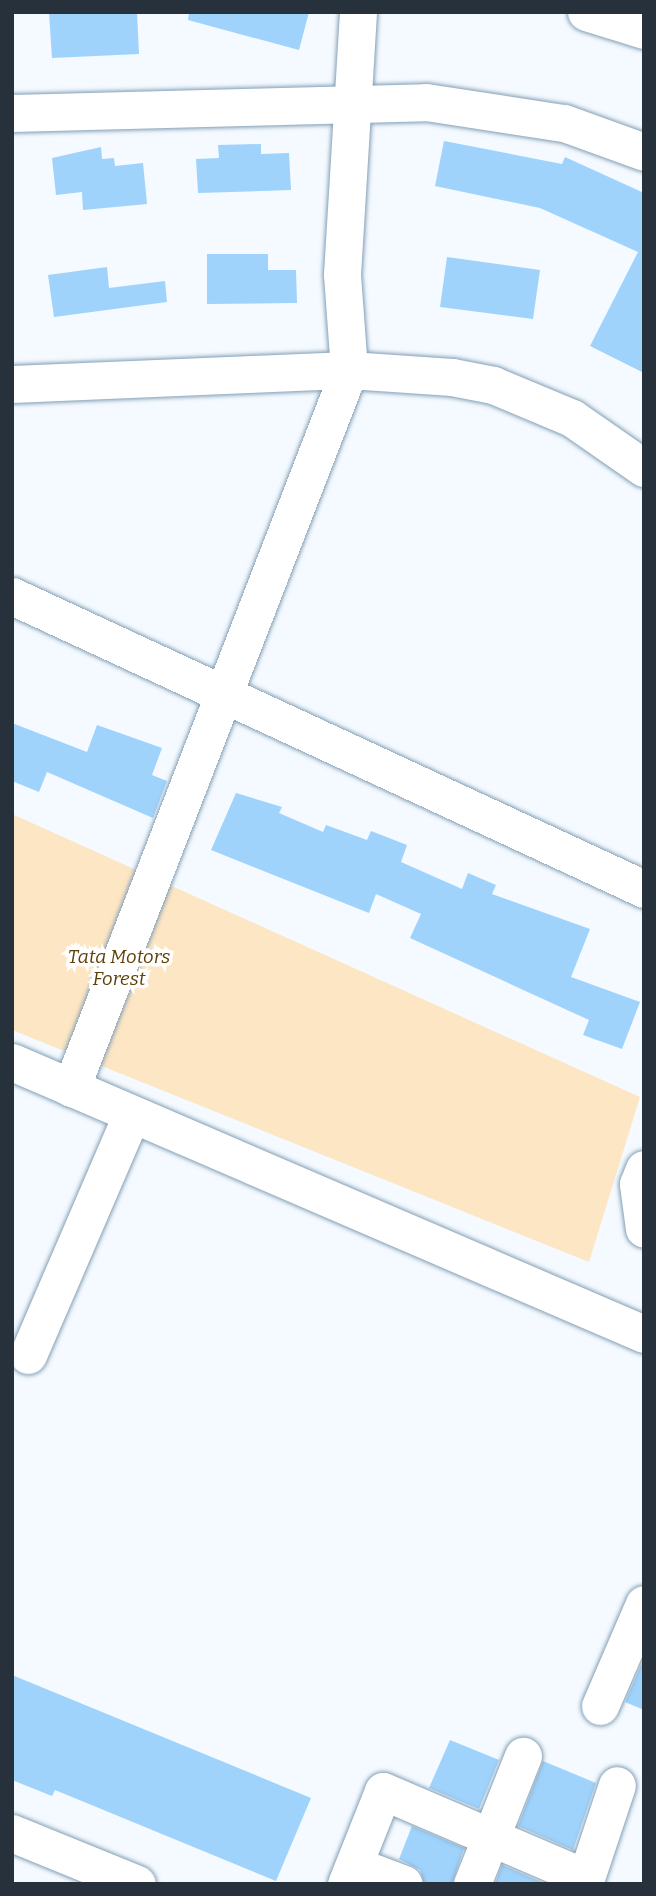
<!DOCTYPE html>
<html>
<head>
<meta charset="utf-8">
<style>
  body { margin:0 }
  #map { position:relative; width:656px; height:1896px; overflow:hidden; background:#f4faff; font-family:Bitter,serif }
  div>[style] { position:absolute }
  .green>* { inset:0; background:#fde6c4 }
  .building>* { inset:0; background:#9fd3fc }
  .roads { filter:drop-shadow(0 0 2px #839fb6) drop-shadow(0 0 2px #839fb6) }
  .minor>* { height:37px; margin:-18.5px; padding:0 18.5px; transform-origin:18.5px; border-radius:18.5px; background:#fff }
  span { translate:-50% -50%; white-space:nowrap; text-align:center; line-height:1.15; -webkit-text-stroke:7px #fff; paint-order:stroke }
  .park-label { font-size:19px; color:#5d3f08; font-style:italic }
  .frame { position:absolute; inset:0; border:14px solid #26313b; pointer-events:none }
</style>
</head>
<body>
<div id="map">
  <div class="green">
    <i style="clip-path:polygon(12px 814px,640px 1097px,589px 1262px,12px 1030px)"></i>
  </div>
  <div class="building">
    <i style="clip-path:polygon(49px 12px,137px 12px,139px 54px,52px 58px)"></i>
    <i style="clip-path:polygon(189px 12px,309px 12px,299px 50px,188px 20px)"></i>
    <i style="clip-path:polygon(444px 141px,562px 164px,565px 157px,644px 193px,644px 373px,590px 346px,638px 252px,540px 208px,435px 186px)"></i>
    <i style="clip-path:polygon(261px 144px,261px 154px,289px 153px,291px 190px,198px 193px,196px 159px,219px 158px,218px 145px)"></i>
    <i style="clip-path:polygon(101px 147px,102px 159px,114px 158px,115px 166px,143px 163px,147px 204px,83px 210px,82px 192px,56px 195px,52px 158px)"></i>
    <i style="clip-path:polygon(207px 254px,268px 254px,268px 270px,296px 270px,297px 303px,207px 304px)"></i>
    <i style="clip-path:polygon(447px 257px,540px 270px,533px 319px,440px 307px)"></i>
    <i style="clip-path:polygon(107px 267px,109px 288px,165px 281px,167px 302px,54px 317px,48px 275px)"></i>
    <i style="clip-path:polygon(12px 723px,87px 752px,97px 725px,162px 748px,152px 775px,167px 781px,153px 818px,47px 772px,39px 792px,12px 781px)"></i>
    <i style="clip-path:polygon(236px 793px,282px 807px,279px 813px,323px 832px,326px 825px,367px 840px,371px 831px,407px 845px,401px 862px,462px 889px,468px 873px,496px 885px,492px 894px,590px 929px,571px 977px,640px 1002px,622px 1049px,583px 1035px,589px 1020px,410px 938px,421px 914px,376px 894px,369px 913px,211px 850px)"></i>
    <i style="clip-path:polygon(644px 1658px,644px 1710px,625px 1702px)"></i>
    <i style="clip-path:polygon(12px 1675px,311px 1798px,276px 1881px,55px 1790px,52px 1796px,12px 1780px)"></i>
    <i style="clip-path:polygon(450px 1740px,499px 1760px,479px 1809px,429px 1788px)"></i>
    <i style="clip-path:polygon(543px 1761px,596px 1783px,573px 1850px,518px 1826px)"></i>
    <i style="clip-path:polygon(412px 1826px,464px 1848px,452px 1884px,424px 1884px,420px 1870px,399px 1859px)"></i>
    <i style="clip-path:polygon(502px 1865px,546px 1884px,495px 1884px)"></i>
  </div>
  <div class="roads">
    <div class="minor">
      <i style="left:586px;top:12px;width:61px;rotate:17.2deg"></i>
      <i style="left:12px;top:113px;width:414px;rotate:-1.5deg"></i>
      <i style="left:426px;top:102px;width:140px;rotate:8.7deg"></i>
      <i style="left:564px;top:123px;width:85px;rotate:19.9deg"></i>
      <i style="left:12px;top:384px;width:337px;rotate:-2.4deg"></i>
      <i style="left:349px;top:370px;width:103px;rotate:3.9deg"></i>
      <i style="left:452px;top:377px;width:42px;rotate:11deg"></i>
      <i style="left:493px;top:385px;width:86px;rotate:22.7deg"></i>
      <i style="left:572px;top:418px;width:88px;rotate:34.8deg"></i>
      <i style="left:12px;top:596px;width:697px;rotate:24.87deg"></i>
      <i style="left:12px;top:1062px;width:688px;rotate:23.29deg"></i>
      <i style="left:71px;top:1088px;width:770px;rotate:-68.83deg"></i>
      <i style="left:349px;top:370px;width:96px;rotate:-94.2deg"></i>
      <i style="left:342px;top:274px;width:262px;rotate:-86.5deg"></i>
      <i style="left:644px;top:1169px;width:16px;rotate:112deg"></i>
      <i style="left:638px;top:1184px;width:45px;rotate:82.4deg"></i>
      <i style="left:28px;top:1355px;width:262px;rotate:-66.7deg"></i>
      <i style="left:600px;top:1706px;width:111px;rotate:-66.7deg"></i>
      <i style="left:12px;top:1833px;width:135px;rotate:22.2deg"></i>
      <i style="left:354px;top:1865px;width:53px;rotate:20.8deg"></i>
      <i style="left:346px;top:1884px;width:100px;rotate:-68.3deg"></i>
      <i style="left:383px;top:1791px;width:221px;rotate:23.2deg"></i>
      <i style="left:472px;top:1884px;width:138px;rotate:-68.3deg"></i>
      <i style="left:584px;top:1884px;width:104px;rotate:-71.6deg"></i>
    </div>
  </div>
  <div class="park-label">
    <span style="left:119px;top:968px">Tata Motors<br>Forest</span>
  </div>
  <div class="frame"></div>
</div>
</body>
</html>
